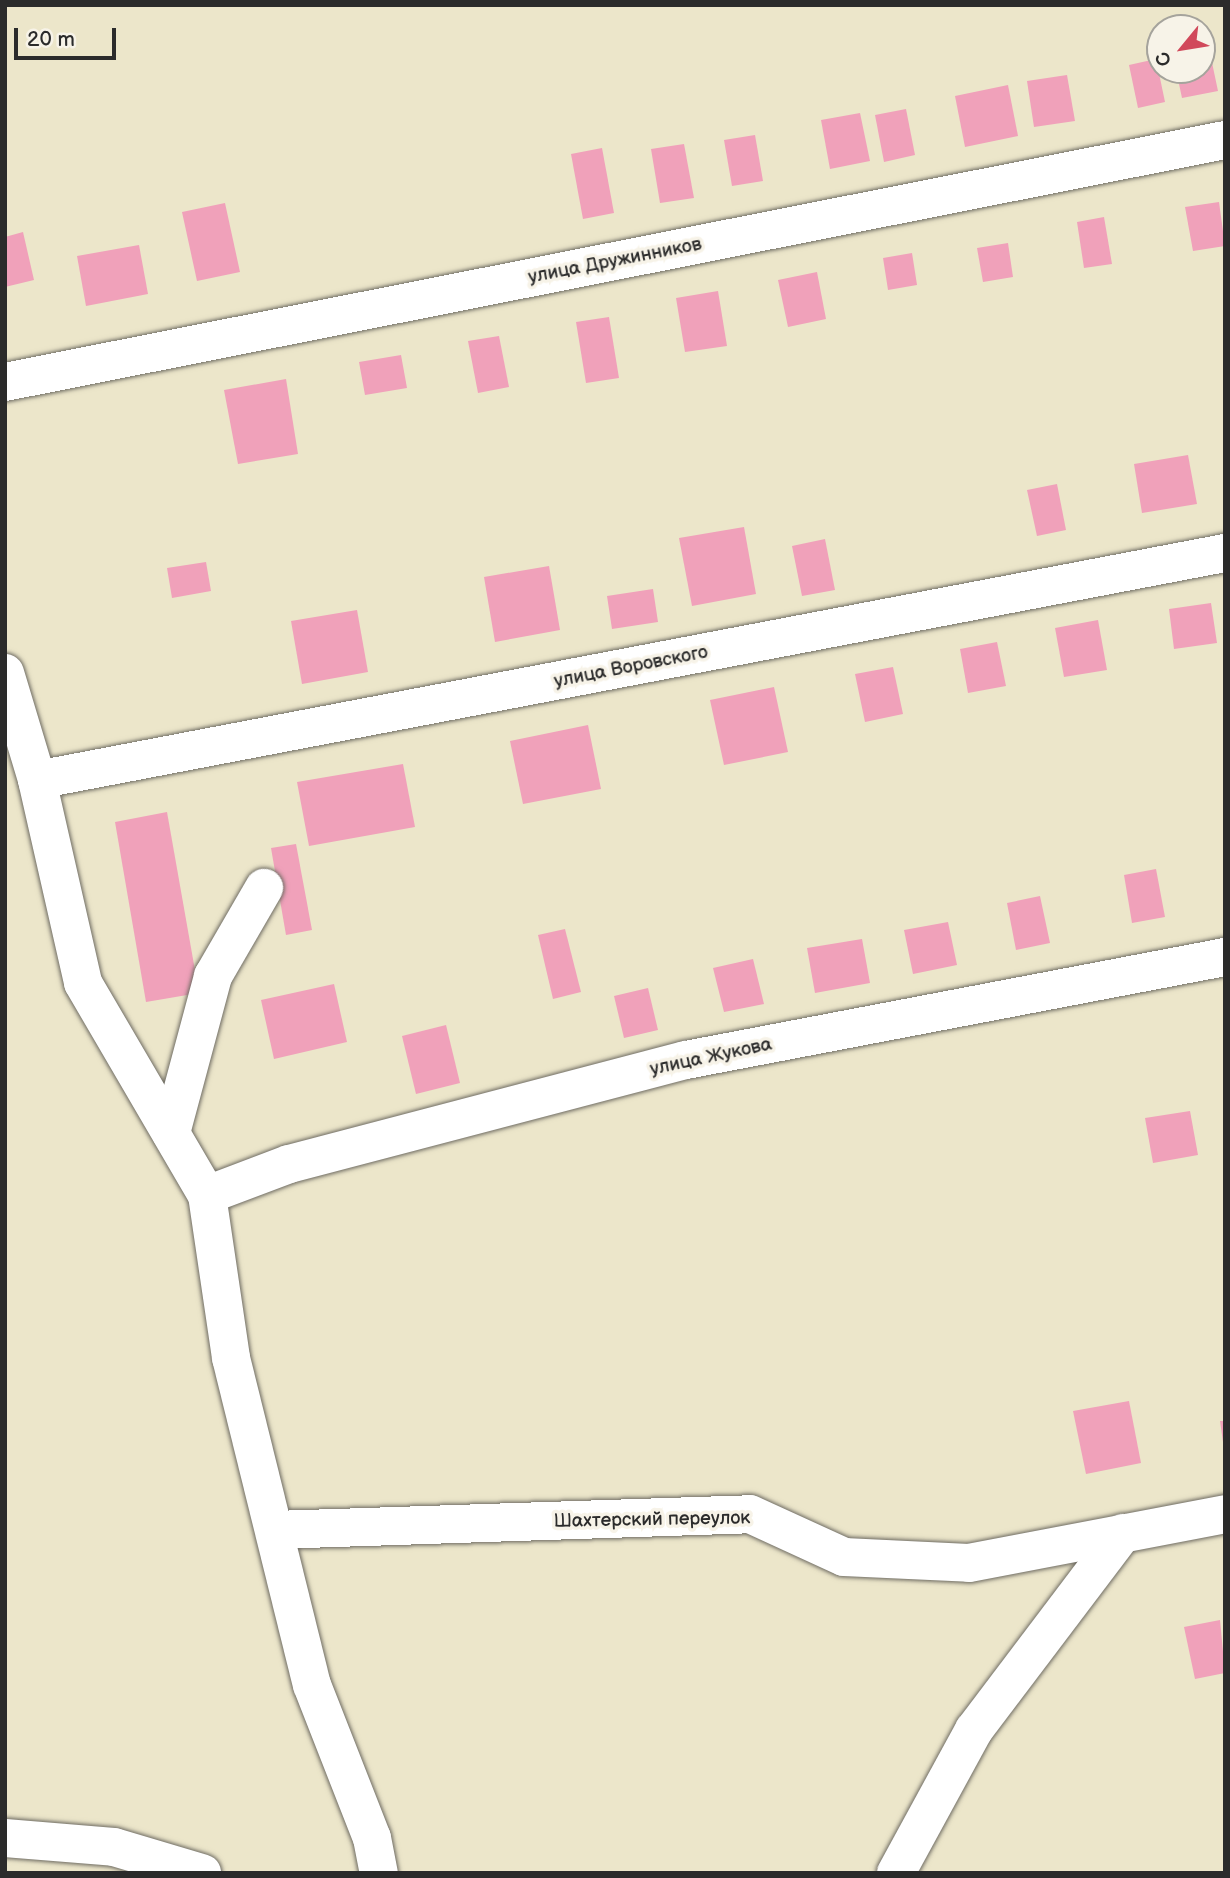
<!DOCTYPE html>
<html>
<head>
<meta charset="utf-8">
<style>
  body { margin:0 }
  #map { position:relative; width:1230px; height:1878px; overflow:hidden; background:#ece6ca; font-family:"Balsamiq Sans",sans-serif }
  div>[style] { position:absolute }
  .building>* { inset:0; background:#f0a1ba }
  .roads { filter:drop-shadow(0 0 2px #6f6c63) drop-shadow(0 0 2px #6f6c63) }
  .minor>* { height:38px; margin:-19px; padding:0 19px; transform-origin:19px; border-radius:19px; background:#fff }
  span { translate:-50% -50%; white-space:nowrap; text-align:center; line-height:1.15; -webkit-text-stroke:7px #f7f3e8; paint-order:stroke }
  .street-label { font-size:19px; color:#2b2b2b }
  .frame { position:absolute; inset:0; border:7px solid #2b2b2b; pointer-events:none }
  .north { position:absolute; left:1146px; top:14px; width:70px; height:70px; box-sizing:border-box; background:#f7f3e8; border:2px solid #a5a39c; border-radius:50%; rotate:240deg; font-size:19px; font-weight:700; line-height:28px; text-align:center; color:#2b2b2b }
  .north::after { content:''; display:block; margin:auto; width:24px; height:32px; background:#d1495b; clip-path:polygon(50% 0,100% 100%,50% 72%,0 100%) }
  .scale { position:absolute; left:14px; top:28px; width:102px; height:32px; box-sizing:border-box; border:4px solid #2b2b2b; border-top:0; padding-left:9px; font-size:21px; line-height:24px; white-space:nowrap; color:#2b2b2b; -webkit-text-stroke:5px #f7f3e8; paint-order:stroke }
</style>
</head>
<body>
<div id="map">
  <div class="building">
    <i style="clip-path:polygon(1206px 34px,1218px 91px,1182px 98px,1176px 70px,1202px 70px,1202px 35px)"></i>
    <i style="clip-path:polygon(1156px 59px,1165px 102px,1138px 108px,1129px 65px)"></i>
    <i style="clip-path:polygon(1067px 75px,1075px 121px,1034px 127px,1027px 81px)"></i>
    <i style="clip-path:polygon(1008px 85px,1018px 136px,965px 147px,955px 96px)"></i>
    <i style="clip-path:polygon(906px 109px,915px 155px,884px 162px,875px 115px)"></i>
    <i style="clip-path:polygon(860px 113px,870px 161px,830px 169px,821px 120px)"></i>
    <i style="clip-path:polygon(755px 135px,763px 181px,732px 186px,724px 140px)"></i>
    <i style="clip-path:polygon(684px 144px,694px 198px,660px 203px,651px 149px)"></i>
    <i style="clip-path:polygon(602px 148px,614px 213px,583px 219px,571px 154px)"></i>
    <i style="clip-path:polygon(1219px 202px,1225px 246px,1193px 251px,1185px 207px)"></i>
    <i style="clip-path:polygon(225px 203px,240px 272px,197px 281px,182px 212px)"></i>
    <i style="clip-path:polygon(1104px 217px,1112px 264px,1084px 268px,1077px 222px)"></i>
    <i style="clip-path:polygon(23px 232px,34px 280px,5px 287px,5px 237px)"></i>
    <i style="clip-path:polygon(1008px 243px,1013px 277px,983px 282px,977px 248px)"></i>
    <i style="clip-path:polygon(139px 245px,148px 294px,86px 306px,77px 256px)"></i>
    <i style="clip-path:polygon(912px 253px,917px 285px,888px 290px,883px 258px)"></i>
    <i style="clip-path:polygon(817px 272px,826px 319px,788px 327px,778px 280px)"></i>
    <i style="clip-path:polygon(718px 291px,727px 346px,685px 352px,676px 298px)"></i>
    <i style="clip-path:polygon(609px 317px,619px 378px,586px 383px,576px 322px)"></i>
    <i style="clip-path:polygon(499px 336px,509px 387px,478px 393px,468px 341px)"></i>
    <i style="clip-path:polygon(401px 355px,407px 388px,365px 395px,359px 362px)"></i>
    <i style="clip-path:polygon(286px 379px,298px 454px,238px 464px,224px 390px)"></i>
    <i style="clip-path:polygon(1188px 455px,1197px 504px,1142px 513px,1134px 464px)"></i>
    <i style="clip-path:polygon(1057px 484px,1066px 530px,1037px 536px,1027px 490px)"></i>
    <i style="clip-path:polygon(744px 527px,756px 594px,692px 606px,679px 538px)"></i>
    <i style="clip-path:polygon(825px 539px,835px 590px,802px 596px,792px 546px)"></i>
    <i style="clip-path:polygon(206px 562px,211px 591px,172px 598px,167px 568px)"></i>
    <i style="clip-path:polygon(549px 566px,560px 630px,495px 642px,484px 577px)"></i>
    <i style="clip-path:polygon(653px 589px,658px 622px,612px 629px,607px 596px)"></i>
    <i style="clip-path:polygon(1211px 603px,1217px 643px,1174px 649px,1169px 609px)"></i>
    <i style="clip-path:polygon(357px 610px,368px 672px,302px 684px,291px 621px)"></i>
    <i style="clip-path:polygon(1098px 620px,1107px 670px,1064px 677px,1055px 628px)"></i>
    <i style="clip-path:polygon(997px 642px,1006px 686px,968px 693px,960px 649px)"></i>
    <i style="clip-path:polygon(893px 667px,903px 714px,865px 722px,855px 674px)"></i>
    <i style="clip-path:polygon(774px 687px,788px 752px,724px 765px,710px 700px)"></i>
    <i style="clip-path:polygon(588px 725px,601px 789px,523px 804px,510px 741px)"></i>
    <i style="clip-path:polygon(403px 764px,415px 827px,309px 846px,297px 782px)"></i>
    <i style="clip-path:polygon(167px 812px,199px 993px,146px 1002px,115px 822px)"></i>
    <i style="clip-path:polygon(296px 844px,312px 930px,286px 935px,271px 848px)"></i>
    <i style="clip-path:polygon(1156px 869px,1165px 917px,1132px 923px,1124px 875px)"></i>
    <i style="clip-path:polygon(1040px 896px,1050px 943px,1016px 950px,1007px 903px)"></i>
    <i style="clip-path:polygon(948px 922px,957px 965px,913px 974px,904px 930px)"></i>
    <i style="clip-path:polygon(565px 929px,581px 992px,553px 999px,538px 935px)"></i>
    <i style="clip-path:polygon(862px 939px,870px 983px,815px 993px,807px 948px)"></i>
    <i style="clip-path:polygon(753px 959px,764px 1004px,724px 1012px,713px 968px)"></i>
    <i style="clip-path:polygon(334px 984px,347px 1042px,274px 1059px,261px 1000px)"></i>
    <i style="clip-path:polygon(648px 988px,658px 1030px,624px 1038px,614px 996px)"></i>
    <i style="clip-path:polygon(446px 1025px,460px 1083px,416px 1094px,402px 1036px)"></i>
    <i style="clip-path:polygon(1190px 1111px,1198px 1155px,1153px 1163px,1145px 1118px)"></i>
    <i style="clip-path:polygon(1129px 1401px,1141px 1463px,1086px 1474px,1073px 1411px)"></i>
    <i style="clip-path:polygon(1220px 1421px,1225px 1421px,1225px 1442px,1223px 1442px)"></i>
    <i style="clip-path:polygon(1220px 1620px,1225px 1673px,1195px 1679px,1184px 1627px)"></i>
  </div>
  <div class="roads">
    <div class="minor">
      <i style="left:5px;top:382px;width:1244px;rotate:-11.22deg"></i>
      <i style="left:5px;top:673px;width:112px;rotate:73.3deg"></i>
      <i style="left:37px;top:780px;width:208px;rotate:77.2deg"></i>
      <i style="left:83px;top:983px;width:246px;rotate:59.7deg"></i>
      <i style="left:207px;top:1195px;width:165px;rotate:81.6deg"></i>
      <i style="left:231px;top:1358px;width:337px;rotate:76.1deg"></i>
      <i style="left:312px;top:1685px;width:164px;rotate:68.6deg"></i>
      <i style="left:372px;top:1838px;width:36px;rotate:79deg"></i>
      <i style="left:37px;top:780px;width:1209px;rotate:-10.82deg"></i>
      <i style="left:171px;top:1133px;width:163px;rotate:-75deg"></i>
      <i style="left:213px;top:976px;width:102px;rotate:-59.9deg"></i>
      <i style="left:207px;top:1195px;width:88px;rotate:-20.7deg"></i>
      <i style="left:289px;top:1164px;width:410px;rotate:-14.7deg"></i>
      <i style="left:686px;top:1060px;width:549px;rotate:-10.82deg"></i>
      <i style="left:275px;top:1530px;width:475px;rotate:-1.9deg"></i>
      <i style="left:750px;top:1514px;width:103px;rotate:24.6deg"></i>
      <i style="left:844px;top:1557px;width:125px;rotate:2.7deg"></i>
      <i style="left:969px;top:1563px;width:261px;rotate:-10.8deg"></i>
      <i style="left:5px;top:1838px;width:109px;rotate:4.7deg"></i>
      <i style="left:114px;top:1847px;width:92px;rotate:16.5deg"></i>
      <i style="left:896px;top:1873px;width:163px;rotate:-61.4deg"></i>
      <i style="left:974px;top:1730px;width:247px;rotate:-52.9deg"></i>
    </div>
  </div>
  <div class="street-label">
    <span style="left:615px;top:261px;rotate:-11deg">улица Дружинников</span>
    <span style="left:631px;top:667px;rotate:-11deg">улица Воровского</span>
    <span style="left:711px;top:1057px;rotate:-12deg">улица Жукова</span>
    <span style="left:652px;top:1520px;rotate:-1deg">Шахтерский переулок</span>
  </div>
  <div class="frame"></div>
  <div class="north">С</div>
  <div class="scale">20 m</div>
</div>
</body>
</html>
